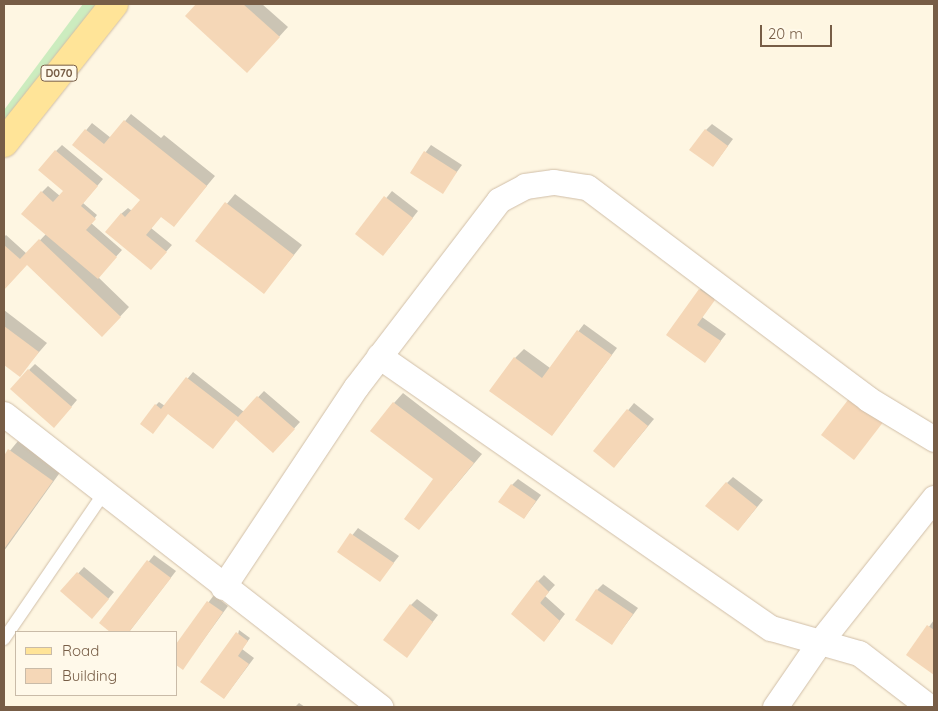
<!DOCTYPE html>
<html>
<head>
<meta charset="utf-8">
<style>
  body { margin:0 }
  #map { position:relative; width:938px; height:711px; overflow:hidden; background:#fef6e2; font-family:Quicksand,sans-serif }
  div>[style] { position:absolute }
  .green>* { inset:0; background:#ccecbf }
  .shadow>* { inset:0; background:#0003 }
  .building>* { inset:0; background:#f5d7b7 }
  .roads { filter:drop-shadow(0 0 1px #d0bea8) drop-shadow(0 0 1px #d0bea8) }
  .service>* { height:12px; margin:-6px; padding:0 6px; transform-origin:6px; border-radius:6px; background:#fff }
  .minor>* { height:25px; margin:-12.5px; padding:0 12.5px; transform-origin:12.5px; border-radius:12.5px; background:#fff }
  .primary>* { height:28px; margin:-14px; padding:0 14px; transform-origin:14px; border-radius:14px; background:#ffe498 }
  span { translate:-50% -50%; white-space:nowrap; text-align:center; line-height:1.15; -webkit-text-stroke:4px #fff9ea; paint-order:stroke }
  .shield-label span { padding:1px 4px; background:#fff9ea; border:1px solid; border-radius:4px; -webkit-text-stroke-width:0 }
  .shield-label { font-size:11px; color:#775d46; font-weight:700 }
  .frame { position:absolute; inset:0; border:5px solid #775d46; pointer-events:none }
  .legend { position:absolute; left:15px; top:631px; width:162px; height:65px; box-sizing:border-box; background:#fff9ea; border:1px solid #c9bba8; margin:0; padding:6px 9px; list-style:none; font-size:15px; color:#775d46 }
  .legend li { display:flex; align-items:center; gap:10px; height:25px }
  .legend b { width:25px; border:1px solid #c9bba8 }
  .scale { position:absolute; left:760px; top:25px; width:72px; height:22px; box-sizing:border-box; border:2px solid #775d46; border-top:0; padding-left:6px; font-size:15px; line-height:18px; white-space:nowrap; color:#775d46; -webkit-text-stroke:4px #fff9ea; paint-order:stroke }
</style>
</head>
<body>
<div id="map">
  <div class="green">
    <i style="clip-path:polygon(83px 4px,97px 4px,4px 124px,4px 110px)"></i>
  </div>
  <div class="shadow">
    <i style="clip-path:polygon(198px 4px,262px 4px,288px 27px,256px 62px,187px 16px)"></i>
    <i style="clip-path:polygon(131px 114px,161px 138px,164px 135px,215px 176px,174px 225px,162px 215px,151px 228px,172px 245px,157px 262px,121px 214px,128px 208px,132px 211px,142px 200px,74px 145px,92px 123px,111px 138px)"></i>
    <i style="clip-path:polygon(712px 124px,733px 139px,713px 166px,706px 130px)"></i>
    <i style="clip-path:polygon(62px 145px,103px 179px,83px 203px,97px 215px,91px 223px,122px 250px,98px 277px,129px 307px,102px 336px,27px 264px,4px 289px,4px 237px,6px 235px,27px 254px,46px 234px,42px 192px,48px 186px,60px 196px,64px 191px,56px 151px)"></i>
    <i style="clip-path:polygon(431px 145px,462px 165px,442px 192px,411px 172px)"></i>
    <i style="clip-path:polygon(392px 191px,418px 211px,389px 248px,357px 234px)"></i>
    <i style="clip-path:polygon(235px 194px,302px 245px,264px 292px,196px 241px)"></i>
    <i style="clip-path:polygon(702px 287px,716px 297px,702px 317px,726px 334px,705px 361px,667px 335px)"></i>
    <i style="clip-path:polygon(4px 310px,47px 343px,19px 375px,4px 363px)"></i>
    <i style="clip-path:polygon(584px 324px,617px 348px,552px 435px,515px 358px,524px 349px,550px 368px)"></i>
    <i style="clip-path:polygon(35px 364px,77px 400px,60px 420px,29px 370px)"></i>
    <i style="clip-path:polygon(193px 372px,244px 412px,264px 391px,300px 422px,279px 445px,236px 418px,168px 412px,155px 429px,156px 405px,159px 402px,165px 406px)"></i>
    <i style="clip-path:polygon(403px 393px,482px 454px,451px 491px,394px 403px)"></i>
    <i style="clip-path:polygon(634px 403px,654px 419px,620px 460px,595px 451px)"></i>
    <i style="clip-path:polygon(18px 441px,61px 471px,4px 551px,4px 458px)"></i>
    <i style="clip-path:polygon(733px 477px,763px 500px,744px 523px,727px 483px)"></i>
    <i style="clip-path:polygon(518px 479px,541px 495px,524px 518px,512px 485px)"></i>
    <i style="clip-path:polygon(358px 528px,399px 556px,380px 580px,339px 552px)"></i>
    <i style="clip-path:polygon(154px 555px,176px 571px,129px 632px,112px 632px,100px 623px)"></i>
    <i style="clip-path:polygon(84px 567px,114px 592px,98px 611px,62px 591px)"></i>
    <i style="clip-path:polygon(544px 575px,555px 585px,545px 596px,565px 614px,544px 641px,538px 581px)"></i>
    <i style="clip-path:polygon(603px 584px,638px 608px,612px 643px,597px 590px)"></i>
    <i style="clip-path:polygon(214px 595px,228px 606px,183px 668px,176px 646px)"></i>
    <i style="clip-path:polygon(417px 599px,438px 615px,407px 656px,411px 605px)"></i>
    <i style="clip-path:polygon(934px 620px,934px 673px,908px 655px)"></i>
    <i style="clip-path:polygon(239px 630px,250px 638px,242px 649px,254px 658px,224px 698px)"></i>
    <i style="clip-path:polygon(299px 703px,305px 707px,295px 707px)"></i>
  </div>
  <div class="building">
    <i style="clip-path:polygon(196px 4px,243px 4px,280px 37px,247px 73px,185px 16px)"></i>
    <i style="clip-path:polygon(124px 120px,207px 186px,174px 227px,161px 217px,146px 235px,167px 252px,151px 270px,105px 232px,121px 213px,125px 217px,140px 200px,72px 145px,85px 129px,104px 144px)"></i>
    <i style="clip-path:polygon(705px 129px,728px 146px,713px 167px,689px 150px)"></i>
    <i style="clip-path:polygon(55px 150px,98px 186px,81px 206px,96px 219px,86px 230px,117px 257px,98px 279px,21px 214px,41px 191px,53px 202px,63px 191px,38px 170px)"></i>
    <i style="clip-path:polygon(424px 151px,457px 172px,443px 194px,410px 173px)"></i>
    <i style="clip-path:polygon(384px 196px,413px 218px,383px 256px,355px 234px)"></i>
    <i style="clip-path:polygon(225px 202px,294px 255px,264px 294px,195px 241px)"></i>
    <i style="clip-path:polygon(39px 239px,121px 317px,102px 337px,27px 265px,4px 290px,4px 245px,20px 259px)"></i>
    <i style="clip-path:polygon(699px 289px,715px 300px,697px 325px,721px 341px,705px 363px,666px 335px)"></i>
    <i style="clip-path:polygon(4px 326px,39px 352px,20px 377px,4px 365px)"></i>
    <i style="clip-path:polygon(577px 330px,612px 355px,552px 436px,489px 391px,514px 357px,542px 378px)"></i>
    <i style="clip-path:polygon(28px 369px,72px 407px,54px 428px,10px 389px)"></i>
    <i style="clip-path:polygon(186px 377px,238px 417px,257px 396px,295px 429px,273px 453px,236px 420px,213px 449px,168px 414px,153px 434px,140px 424px,155px 404px,161px 409px)"></i>
    <i style="clip-path:polygon(851px 396px,884px 421px,854px 460px,821px 435px)"></i>
    <i style="clip-path:polygon(393px 402px,474px 463px,419px 530px,404px 519px,433px 479px,370px 431px)"></i>
    <i style="clip-path:polygon(627px 409px,648px 426px,614px 468px,593px 451px)"></i>
    <i style="clip-path:polygon(8px 449px,53px 481px,4px 549px,4px 456px)"></i>
    <i style="clip-path:polygon(726px 482px,757px 507px,738px 531px,705px 506px)"></i>
    <i style="clip-path:polygon(511px 484px,536px 501px,524px 519px,498px 502px)"></i>
    <i style="clip-path:polygon(350px 533px,394px 563px,380px 582px,337px 552px)"></i>
    <i style="clip-path:polygon(147px 560px,171px 578px,129px 632px,110px 632px,99px 623px)"></i>
    <i style="clip-path:polygon(77px 572px,109px 599px,92px 619px,60px 591px)"></i>
    <i style="clip-path:polygon(537px 580px,549px 592px,540px 603px,560px 621px,544px 642px,511px 614px)"></i>
    <i style="clip-path:polygon(596px 589px,633px 614px,612px 645px,575px 620px)"></i>
    <i style="clip-path:polygon(207px 601px,223px 612px,183px 670px,176px 665px,176px 644px)"></i>
    <i style="clip-path:polygon(410px 604px,433px 622px,407px 658px,383px 640px)"></i>
    <i style="clip-path:polygon(927px 625px,934px 630px,934px 675px,906px 655px)"></i>
    <i style="clip-path:polygon(236px 632px,248px 641px,238px 656px,249px 664px,224px 699px,200px 682px)"></i>
  </div>
  <div class="roads">
    <div class="service">
      <i style="left:4px;top:639px;width:177px;rotate:-55.6deg"></i>
    </div>
    <div class="minor">
      <i style="left:379px;top:356px;width:477px;rotate:34.8deg"></i>
      <i style="left:771px;top:628px;width:91px;rotate:15.9deg"></i>
      <i style="left:859px;top:653px;width:88px;rotate:37.6deg"></i>
      <i style="left:4px;top:414px;width:477px;rotate:37.9deg"></i>
      <i style="left:223px;top:587px;width:240px;rotate:-56.4deg"></i>
      <i style="left:356px;top:387px;width:235px;rotate:-52.6deg"></i>
      <i style="left:499px;top:200px;width:30px;rotate:-28deg"></i>
      <i style="left:525px;top:186px;width:29px;rotate:-8deg"></i>
      <i style="left:554px;top:182px;width:33px;rotate:9deg"></i>
      <i style="left:587px;top:187px;width:352px;rotate:37deg"></i>
      <i style="left:868px;top:399px;width:77px;rotate:31.2deg"></i>
      <i style="left:775px;top:707px;width:78px;rotate:-55.5deg"></i>
      <i style="left:819px;top:643px;width:185px;rotate:-51.6deg"></i>
    </div>
    <div class="primary">
      <i style="left:4px;top:143px;width:177px;rotate:-51.6deg"></i>
    </div>
  </div>
  <div class="shield-label">
    <span style="left:59px;top:73px">D070</span>
  </div>
  <div class="frame"></div>
  <ul class="legend">
  <li><b style="height:6px;background:#ffe498"></b>Road</li>
  <li><b style="height:14px;background:#f5d7b7"></b>Building</li>
  </ul>
  <div class="scale">20 m</div>
</div>
</body>
</html>
